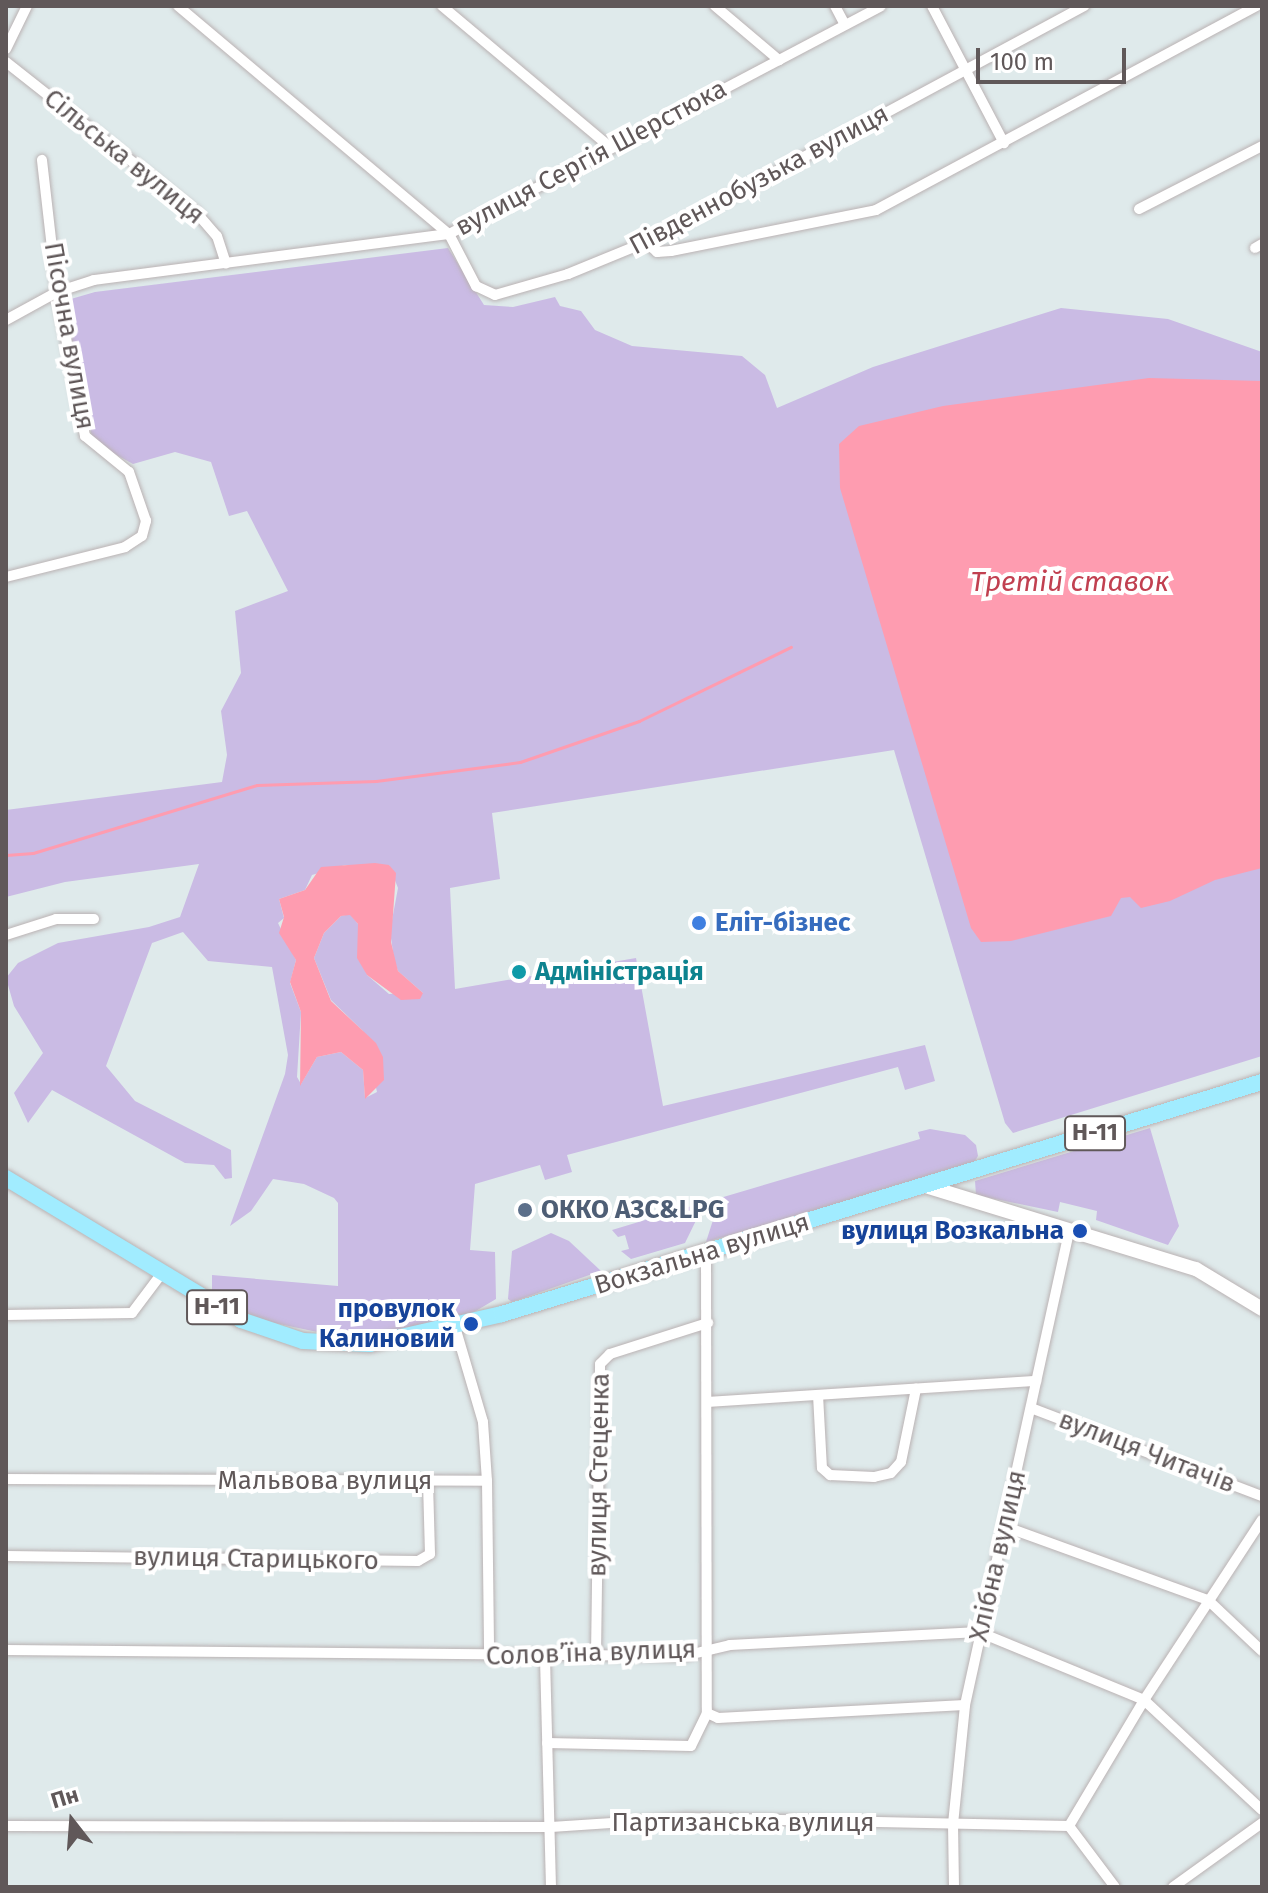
<!DOCTYPE html>
<html>
<head>
<meta charset="utf-8">
<style>
  body { margin:0 }
  #map { position:relative; width:1268px; height:1893px; overflow:hidden; background:#dfeaeb; font-family:"Fira Sans",sans-serif }
  div>[style] { position:absolute }
  .green>* { inset:0; background:#cabbe4 }
  .water>* { inset:0; background:#fe9cb0 }
  .stream>* { height:3px; margin:-1.5px; padding:0 1.5px; transform-origin:1.5px; border-radius:1.5px; background:#fe9cb0 }
  .roads { filter:drop-shadow(0 0 2px #bab2b3) drop-shadow(0 0 2px #bab2b3) }
  .street>* { height:10px; margin:-5px; padding:0 5px; transform-origin:5px; border-radius:5px; background:#fff }
  .secondary>* { height:14px; margin:-7px; padding:0 7px; transform-origin:7px; border-radius:7px; background:#fff }
  .primary>* { height:16px; margin:-8px; padding:0 8px; transform-origin:8px; border-radius:8px; background:#a1ecff }
  .dots>* { width:22px; height:22px; translate:-50% -50%; box-sizing:border-box; border:4px solid #fff; border-radius:50% }
  span { translate:-50% -50%; white-space:nowrap; text-align:center; line-height:1.15; -webkit-text-stroke:8px #fff; paint-order:stroke }
  .shield-label span { padding:2px 6px; background:#fff; border:2px solid; border-radius:6px; -webkit-text-stroke-width:0 }
  .shield-label { font-size:24px; color:#605859; font-weight:700 }
  .street-label { font-size:26px; color:#605859 }
  .shop-label { font-size:26px; color:#366cbe; font-weight:700 }
  .left { translate:0 -50%; text-align:left }
  .culture-label { font-size:26px; color:#0d838f; font-weight:700 }
  .service-label { font-size:26px; color:#4e5e75; font-weight:700 }
  .transit-label { font-size:26px; color:#164399; font-weight:700 }
  .right { translate:-100% -50%; text-align:right }
  .water-label { font-size:28px; color:#c14050; font-style:italic }
  .frame { position:absolute; inset:0; border:8px solid #605859; pointer-events:none }
  .north { position:absolute; left:32px; top:1781px; width:80px; height:80px; -webkit-text-stroke:6px #fff; paint-order:stroke; rotate:343deg; font-size:22px; font-weight:700; line-height:32px; text-align:center; color:#605859 }
  .north::after { content:''; display:block; margin:auto; width:28px; height:36px; background:#605859; clip-path:polygon(50% 0,100% 100%,50% 72%,0 100%) }
  .scale { position:absolute; left:976px; top:48px; width:150px; height:36px; box-sizing:border-box; border:4px solid #605859; border-top:0; padding-left:10px; font-size:24px; line-height:28px; white-space:nowrap; color:#605859; -webkit-text-stroke:6px #fff; paint-order:stroke }
</style>
</head>
<body>
<div id="map">
  <div class="green">
    <i style="clip-path:polygon(evenodd,448px 248px,484px 305px,513px 307px,555px 297px,560px 306px,581px 311px,595px 330px,632px 346px,742px 356px,765px 375px,777px 408px,873px 367px,1061px 308px,1168px 319px,1262px 352px,1262px 1056px,1013px 1133px,1005px 1123px,894px 750px,492px 813px,500px 879px,450px 888px,455px 989px,636px 958px,663px 1106px,925px 1045px,935px 1081px,905px 1090px,898px 1067px,567px 1155px,572px 1172px,545px 1180px,540px 1165px,475px 1184px,470px 1250px,495px 1252px,496px 1299px,469px 1315px,403px 1331px,327px 1334px,260px 1320px,212px 1299px,212px 1275px,338px 1286px,338px 1203px,334px 1198px,304px 1184px,273px 1179px,251px 1211px,230px 1226px,285px 1074px,288px 1055px,272px 967px,208px 961px,183px 932px,152px 943px,106px 1066px,135px 1101px,231px 1150px,232px 1178px,225px 1179px,214px 1165px,185px 1163px,52px 1090px,28px 1123px,14px 1093px,43px 1053px,14px 1006px,6px 978px,18px 963px,58px 943px,149px 927px,180px 917px,199px 864px,65px 882px,6px 897px,6px 810px,222px 782px,227px 755px,221px 711px,241px 673px,235px 611px,288px 591px,247px 511px,229px 516px,211px 462px,175px 452px,133px 464px,93px 442px,64px 301px,95px 292px,448px 248px,345px 865px,389px 865px,398px 888px,390px 931px,394px 959px,398px 971px,423px 993px,389px 994px,367px 975px,358px 924px,350px 914px,341px 916px,324px 933px,314px 958px,331px 1000px,363px 1031px,377px 1092px,365px 1098px,363px 1070px,341px 1052px,317px 1057px,301px 1084px,297px 1077px,301px 1012px,290px 983px,296px 960px,278px 923px,284px 918px,279px 899px,305px 890px,312px 875px,345px 865px)"></i>
    <i style="clip-path:polygon(1150px 1128px,1179px 1226px,1168px 1245px,1096px 1220px,1097px 1211px,1060px 1202px,1058px 1212px,976px 1195px,975px 1181px)"></i>
    <i style="clip-path:polygon(930px 1129px,965px 1135px,976px 1145px,978px 1156px,973px 1164px,706px 1242px,720px 1198px,920px 1139px,918px 1132px)"></i>
    <i style="clip-path:polygon(705px 1202px,685px 1243px,631px 1259px,621px 1251px,629px 1249px,625px 1235px,618px 1237px,612px 1230px)"></i>
    <i style="clip-path:polygon(551px 1233px,569px 1241px,601px 1271px,512px 1302px,508px 1299px,512px 1251px)"></i>
  </div>
  <div class="water">
    <i style="clip-path:polygon(1149px 378px,1262px 381px,1262px 868px,1215px 880px,1170px 901px,1141px 908px,1130px 897px,1121px 898px,1111px 916px,1011px 941px,981px 942px,971px 928px,840px 488px,839px 444px,859px 426px,943px 406px)"></i>
    <i style="clip-path:polygon(375px 863px,389px 865px,396px 873px,391px 942px,398px 971px,423px 993px,420px 999px,401px 1000px,367px 975px,357px 958px,358px 924px,350px 915px,341px 916px,324px 933px,314px 958px,331px 1001px,376px 1043px,383px 1057px,384px 1080px,365px 1099px,363px 1070px,341px 1052px,317px 1057px,300px 1086px,301px 1012px,290px 982px,296px 960px,279px 933px,284px 917px,279px 899px,305px 890px,321px 867px)"></i>
  </div>
  <div class="stream">
    <i style="left:6px;top:855px;width:27px;rotate:-4deg"></i>
    <i style="left:33px;top:853px;width:234px;rotate:-16.9deg"></i>
    <i style="left:257px;top:785px;width:119px;rotate:-1.9deg"></i>
    <i style="left:376px;top:781px;width:145px;rotate:-7.5deg"></i>
    <i style="left:520px;top:762px;width:126px;rotate:-19deg"></i>
    <i style="left:639px;top:721px;width:169px;rotate:-26deg"></i>
  </div>
  <div class="roads">
    <div class="street">
      <i style="left:178px;top:6px;width:354px;rotate:40.1deg"></i>
      <i style="left:449px;top:234px;width:59px;rotate:62.6deg"></i>
      <i style="left:476px;top:286px;width:21px;rotate:25deg"></i>
      <i style="left:495px;top:295px;width:76px;rotate:-16deg"></i>
      <i style="left:568px;top:274px;width:84px;rotate:-22.3deg"></i>
      <i style="left:646px;top:242px;width:498px;rotate:-28.3deg"></i>
      <i style="left:442px;top:6px;width:219px;rotate:40deg"></i>
      <i style="left:715px;top:6px;width:84px;rotate:40.2deg"></i>
      <i style="left:835px;top:6px;width:21px;rotate:62deg"></i>
      <i style="left:932px;top:6px;width:155px;rotate:62.3deg"></i>
      <i style="left:6px;top:49px;width:48px;rotate:-64deg"></i>
      <i style="left:6px;top:62px;width:241px;rotate:38.3deg"></i>
      <i style="left:195px;top:211px;width:33px;rotate:49deg"></i>
      <i style="left:217px;top:236px;width:29px;rotate:72deg"></i>
      <i style="left:1139px;top:209px;width:138px;rotate:-27.1deg"></i>
      <i style="left:646px;top:242px;width:15px;rotate:42deg"></i>
      <i style="left:657px;top:252px;width:14px;rotate:-4deg"></i>
      <i style="left:671px;top:251px;width:209px;rotate:-11.3deg"></i>
      <i style="left:876px;top:210px;width:432px;rotate:-28.2deg"></i>
      <i style="left:1255px;top:248px;width:8px;rotate:-30deg"></i>
      <i style="left:6px;top:320px;width:58px;rotate:-28.8deg"></i>
      <i style="left:57px;top:292px;width:39px;rotate:-18deg"></i>
      <i style="left:94px;top:280px;width:358px;rotate:-7.4deg"></i>
      <i style="left:449px;top:234px;width:488px;rotate:-27.8deg"></i>
      <i style="left:6px;top:577px;width:123px;rotate:-14.1deg"></i>
      <i style="left:125px;top:547px;width:20px;rotate:-33deg"></i>
      <i style="left:142px;top:536px;width:16px;rotate:-75deg"></i>
      <i style="left:146px;top:521px;width:52px;rotate:-109.1deg"></i>
      <i style="left:129px;top:472px;width:57px;rotate:-140.7deg"></i>
      <i style="left:85px;top:436px;width:147px;rotate:-101deg"></i>
      <i style="left:57px;top:292px;width:133px;rotate:-96.5deg"></i>
      <i style="left:6px;top:935px;width:52px;rotate:-17.7deg"></i>
      <i style="left:56px;top:919px;width:38px"></i>
      <i style="left:706px;top:1253px;width:460px;rotate:89.9deg"></i>
      <i style="left:6px;top:1315px;width:126px;rotate:-0.9deg"></i>
      <i style="left:132px;top:1313px;width:50px;rotate:-53.1deg"></i>
      <i style="left:818px;top:1395px;width:73px;rotate:86.9deg"></i>
      <i style="left:822px;top:1468px;width:11px;rotate:41deg"></i>
      <i style="left:830px;top:1475px;width:44px;rotate:2.6deg"></i>
      <i style="left:874px;top:1477px;width:17px;rotate:-13deg"></i>
      <i style="left:891px;top:1473px;width:15px;rotate:-48deg"></i>
      <i style="left:901px;top:1462px;width:75px;rotate:-78.4deg"></i>
      <i style="left:708px;top:1402px;width:329px;rotate:-3.7deg"></i>
      <i style="left:1031px;top:1408px;width:247px;rotate:20.9deg"></i>
      <i style="left:6px;top:1479px;width:481px;rotate:0.2deg"></i>
      <i style="left:487px;top:1481px;width:59px;rotate:-93.9deg"></i>
      <i style="left:483px;top:1422px;width:99px;rotate:-106.4deg"></i>
      <i style="left:487px;top:1481px;width:176px;rotate:89.3deg"></i>
      <i style="left:1006px;top:1527px;width:215px;rotate:19.9deg"></i>
      <i style="left:1208px;top:1600px;width:74px;rotate:43.4deg"></i>
      <i style="left:6px;top:1556px;width:412px;rotate:0.7deg"></i>
      <i style="left:418px;top:1561px;width:14px;rotate:-30deg"></i>
      <i style="left:430px;top:1554px;width:72px;rotate:-91.6deg"></i>
      <i style="left:6px;top:1650px;width:678px;rotate:0.51deg"></i>
      <i style="left:684px;top:1656px;width:47px;rotate:-13.4deg"></i>
      <i style="left:730px;top:1645px;width:249px;rotate:-3deg"></i>
      <i style="left:979px;top:1632px;width:178px;rotate:22.4deg"></i>
      <i style="left:1144px;top:1700px;width:161px;rotate:43deg"></i>
      <i style="left:596px;top:1655px;width:291px;rotate:-89.2deg"></i>
      <i style="left:600px;top:1364px;width:14px;rotate:-45deg"></i>
      <i style="left:610px;top:1354px;width:103px;rotate:-17.6deg"></i>
      <i style="left:545px;top:1658px;width:229px;rotate:88.5deg"></i>
      <i style="left:547px;top:1743px;width:144px;rotate:1.2deg"></i>
      <i style="left:691px;top:1746px;width:37px;rotate:-64deg"></i>
      <i style="left:707px;top:1713px;width:12px;rotate:24deg"></i>
      <i style="left:718px;top:1718px;width:247px;rotate:-3deg"></i>
      <i style="left:6px;top:1826px;width:545px;rotate:0.11deg"></i>
      <i style="left:551px;top:1827px;width:134px;rotate:-3.8deg"></i>
      <i style="left:685px;top:1818px;width:384px;rotate:1.2deg"></i>
      <i style="left:1069px;top:1826px;width:147px;rotate:-59.2deg"></i>
      <i style="left:1144px;top:1700px;width:215px;rotate:-56.8deg"></i>
      <i style="left:1069px;top:1826px;width:76px;rotate:53deg"></i>
      <i style="left:954px;top:1887px;width:63px;rotate:-90.9deg"></i>
      <i style="left:953px;top:1824px;width:120px;rotate:-84.2deg"></i>
      <i style="left:965px;top:1705px;width:487px;rotate:-77.6deg"></i>
      <i style="left:1173px;top:1887px;width:110px;rotate:-35.7deg"></i>
    </div>
    <div class="secondary">
      <i style="left:929px;top:1187px;width:279px;rotate:17.1deg"></i>
      <i style="left:1196px;top:1269px;width:77px;rotate:31.2deg"></i>
    </div>
    <div class="primary">
      <i style="left:6px;top:1178px;width:275px;rotate:31.1deg"></i>
      <i style="left:241px;top:1320px;width:65px;rotate:18.7deg"></i>
      <i style="left:303px;top:1341px;width:67px;rotate:2.6deg"></i>
      <i style="left:370px;top:1344px;width:135px;rotate:-12.8deg"></i>
      <i style="left:502px;top:1314px;width:795px;rotate:-16.98deg"></i>
    </div>
  </div>
  <div class="dots">
    <i style="left:699px;top:923px;background:#3f7fe0"></i>
    <i style="left:519px;top:972px;background:#0f9aa8"></i>
    <i style="left:525px;top:1210px;background:#5c6f8a"></i>
    <i style="left:1080px;top:1231px;background:#1a4fb4"></i>
    <i style="left:471px;top:1324px;background:#1a4fb4"></i>
  </div>
  <div class="shield-label">
    <span style="left:1095px;top:1133px">Н-11</span>
    <span style="left:217px;top:1307px">Н-11</span>
  </div>
  <div class="street-label">
    <span style="left:124px;top:157px;rotate:39deg">Сільська вулиця</span>
    <span style="left:591px;top:158px;rotate:-28deg">вулиця Сергія Шерстюка</span>
    <span style="left:759px;top:180px;rotate:-28deg">Південнобузька вулиця</span>
    <span style="left:69px;top:336px;rotate:80deg">Пісочна вулиця</span>
    <span style="left:702px;top:1254px;rotate:-17deg">Вокзальна вулиця</span>
    <span style="left:1147px;top:1452px;rotate:21deg">вулиця Читачів</span>
    <span style="left:599px;top:1475px;rotate:-89deg">вулиця Стеценка</span>
    <span style="left:325px;top:1481px">Мальвова вулиця</span>
    <span style="left:998px;top:1556px;rotate:-77deg">Хлібна вулиця</span>
    <span style="left:256px;top:1559px;rotate:1deg">вулиця Старицького</span>
    <span style="left:591px;top:1653px;rotate:-2deg">Соловʼїна вулиця</span>
    <span style="left:743px;top:1823px">Партизанська вулиця</span>
  </div>
  <div class="shop-label">
    <span class="left" style="left:715px;top:923px">Еліт-бізнес</span>
  </div>
  <div class="culture-label">
    <span class="left" style="left:535px;top:972px">Адміністрація</span>
  </div>
  <div class="service-label">
    <span class="left" style="left:541px;top:1210px">ОККО АЗС&amp;LPG</span>
  </div>
  <div class="transit-label">
    <span class="right" style="left:1064px;top:1231px">вулиця Возкальна</span>
    <span class="right" style="left:455px;top:1324px">провулок<br>Калиновий</span>
  </div>
  <div class="water-label">
    <span style="left:1070px;top:582px">Третій ставок</span>
  </div>
  <div class="frame"></div>
  <div class="north">Пн</div>
  <div class="scale">100 m</div>
</div>
</body>
</html>
